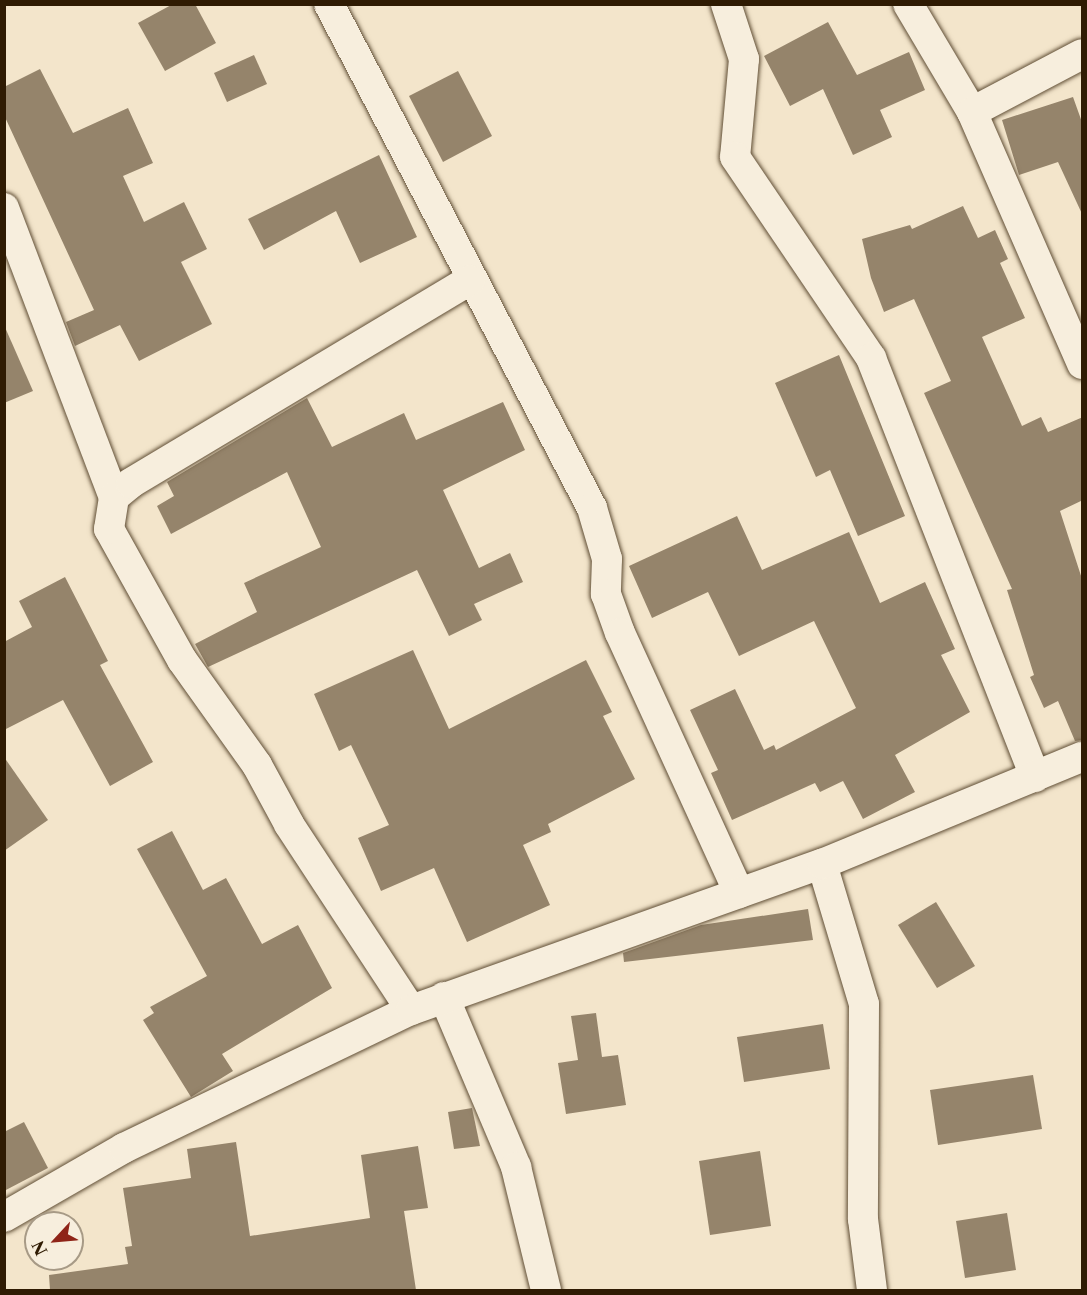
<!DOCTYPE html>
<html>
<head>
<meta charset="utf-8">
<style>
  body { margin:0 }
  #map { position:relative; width:1087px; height:1295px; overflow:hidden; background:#f3e5cb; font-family:"Libre Caslon Text",serif }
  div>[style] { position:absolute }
  .building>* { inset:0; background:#95846b }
  .roads { filter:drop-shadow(0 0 2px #604e35) drop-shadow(0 0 2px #604e35) }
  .street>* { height:30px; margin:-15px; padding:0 15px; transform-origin:15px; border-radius:15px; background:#f7eedd }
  span { translate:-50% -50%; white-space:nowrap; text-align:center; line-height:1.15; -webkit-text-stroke:4.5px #f7eedd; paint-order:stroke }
  .frame { position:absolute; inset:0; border:6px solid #2f1b03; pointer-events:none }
  .north { position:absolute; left:24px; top:1211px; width:60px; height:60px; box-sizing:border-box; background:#f7eedd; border:2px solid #a79a86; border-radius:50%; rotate:244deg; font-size:16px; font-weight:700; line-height:24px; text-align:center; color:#2f1b03 }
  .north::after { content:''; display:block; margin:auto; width:21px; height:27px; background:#8f2418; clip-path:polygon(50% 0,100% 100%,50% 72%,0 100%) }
</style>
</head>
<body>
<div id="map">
  <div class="building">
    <i style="clip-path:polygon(173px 4px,195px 4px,216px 43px,165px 71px,138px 23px)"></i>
    <i style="clip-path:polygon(828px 22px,857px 75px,909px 52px,925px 90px,880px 110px,892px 137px,853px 155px,823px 89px,790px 106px,764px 56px)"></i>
    <i style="clip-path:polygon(254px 55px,267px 84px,227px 102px,214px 73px)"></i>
    <i style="clip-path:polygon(40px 69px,73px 133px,128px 108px,153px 163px,123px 176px,144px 222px,184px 202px,207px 249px,181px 262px,212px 324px,139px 361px,120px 325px,75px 346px,66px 322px,94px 310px,4px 115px,4px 87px)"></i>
    <i style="clip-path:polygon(458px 71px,492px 136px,443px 162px,409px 96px)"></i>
    <i style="clip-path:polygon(1073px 97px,1083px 125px,1083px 216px,1058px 162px,1019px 175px,1002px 120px)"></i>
    <i style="clip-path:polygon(379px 155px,417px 237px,360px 263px,336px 211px,264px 250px,248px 219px)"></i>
    <i style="clip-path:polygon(963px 206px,978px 238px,995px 230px,1008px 259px,1000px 263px,1025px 318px,982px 337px,1022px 426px,1041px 417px,1048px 432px,1083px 417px,1083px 500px,1060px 511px,1083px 582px,1083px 740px,1075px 741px,1058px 701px,1044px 708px,1030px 677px,1034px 675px,1007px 590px,1012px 589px,924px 393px,951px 381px,914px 299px,884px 312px,871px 278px,862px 239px,910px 225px,912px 229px)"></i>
    <i style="clip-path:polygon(4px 325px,33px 391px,4px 403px)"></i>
    <i style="clip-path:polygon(839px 355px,905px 516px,858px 536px,830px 470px,816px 477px,775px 383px)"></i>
    <i style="clip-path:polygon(307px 398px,332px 447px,404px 413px,416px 440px,503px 402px,525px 450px,443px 490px,479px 568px,510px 553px,523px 582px,474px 604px,482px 620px,449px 636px,417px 570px,208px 667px,195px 644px,257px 612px,244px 583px,321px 547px,287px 472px,171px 534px,157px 506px,174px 496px,167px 482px)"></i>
    <i style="clip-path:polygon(737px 516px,762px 570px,849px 532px,880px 603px,925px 582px,955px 649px,941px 655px,970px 712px,895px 755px,915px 792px,863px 819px,843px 781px,820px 792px,815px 783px,732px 820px,711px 773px,718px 770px,690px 710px,735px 689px,764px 750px,774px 745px,776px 750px,856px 708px,814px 621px,739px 656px,708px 592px,652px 618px,629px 566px)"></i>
    <i style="clip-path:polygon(65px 577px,108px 661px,100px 665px,153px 762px,110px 786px,63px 700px,4px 730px,4px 642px,32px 627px,19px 601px)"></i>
    <i style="clip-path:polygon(413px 650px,449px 729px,586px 660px,612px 712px,603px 716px,635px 779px,548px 824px,551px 832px,523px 845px,550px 905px,467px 942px,434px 868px,381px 891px,358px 838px,389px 825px,351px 745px,339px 751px,314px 694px)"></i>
    <i style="clip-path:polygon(4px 757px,48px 820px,4px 851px)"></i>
    <i style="clip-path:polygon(172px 831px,203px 890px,226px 878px,262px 944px,298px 925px,332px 988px,222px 1054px,233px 1071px,191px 1097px,143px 1020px,154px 1013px,150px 1007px,207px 976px,137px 849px)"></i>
    <i style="clip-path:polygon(936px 902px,975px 966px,937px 988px,898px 925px)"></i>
    <i style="clip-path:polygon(808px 909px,813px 940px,624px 962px,623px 953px,701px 925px)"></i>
    <i style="clip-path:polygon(596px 1013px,602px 1057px,618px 1055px,626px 1105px,566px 1114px,558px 1063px,578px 1060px,571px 1016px)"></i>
    <i style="clip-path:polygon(823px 1024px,830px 1069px,744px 1082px,737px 1037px)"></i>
    <i style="clip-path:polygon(1033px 1075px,1042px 1129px,938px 1145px,930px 1090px)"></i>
    <i style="clip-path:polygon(472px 1108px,480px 1146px,454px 1149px,448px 1112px)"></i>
    <i style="clip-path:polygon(24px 1122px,48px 1168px,4px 1191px,4px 1132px)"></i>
    <i style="clip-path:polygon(236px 1142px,250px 1236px,370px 1218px,361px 1155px,418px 1146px,428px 1208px,404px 1211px,416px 1290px,50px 1290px,49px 1275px,128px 1264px,125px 1247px,132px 1246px,123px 1188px,191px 1178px,187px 1149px)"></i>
    <i style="clip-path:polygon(760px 1151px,771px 1226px,710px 1235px,699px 1161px)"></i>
    <i style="clip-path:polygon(1007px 1213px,1016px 1270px,965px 1278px,956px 1221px)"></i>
  </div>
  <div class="roads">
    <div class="street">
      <i style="left:329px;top:4px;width:568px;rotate:62.44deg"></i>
      <i style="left:592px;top:508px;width:53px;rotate:73.6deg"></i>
      <i style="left:607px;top:559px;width:35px;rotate:92deg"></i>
      <i style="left:606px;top:594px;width:41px;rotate:70.3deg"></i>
      <i style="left:620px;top:633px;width:286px;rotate:65.4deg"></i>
      <i style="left:726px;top:4px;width:58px;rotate:71.9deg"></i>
      <i style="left:744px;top:59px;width:98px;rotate:95.2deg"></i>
      <i style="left:735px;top:157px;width:243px;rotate:55.9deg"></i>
      <i style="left:871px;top:358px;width:450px;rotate:68.6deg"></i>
      <i style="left:908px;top:4px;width:126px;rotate:59.3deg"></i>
      <i style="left:972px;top:112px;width:275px;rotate:66.4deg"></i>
      <i style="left:972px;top:112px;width:124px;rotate:-27.8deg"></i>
      <i style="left:4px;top:208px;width:309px;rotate:69.2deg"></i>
      <i style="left:822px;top:864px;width:146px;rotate:73.3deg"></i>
      <i style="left:864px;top:1004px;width:215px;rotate:90.3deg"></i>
      <i style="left:863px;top:1219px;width:72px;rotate:82.8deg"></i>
      <i style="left:444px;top:997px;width:185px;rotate:67deg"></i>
      <i style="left:516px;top:1167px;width:127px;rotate:76.3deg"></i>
      <i style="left:411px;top:1010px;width:222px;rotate:-123.3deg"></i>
      <i style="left:289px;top:824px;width:67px;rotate:-118.5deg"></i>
      <i style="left:257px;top:765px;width:129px;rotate:-125.5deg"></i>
      <i style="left:182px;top:660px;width:150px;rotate:-119.1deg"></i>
      <i style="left:109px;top:529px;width:32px;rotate:-81deg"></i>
      <i style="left:114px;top:497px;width:22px;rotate:-39deg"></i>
      <i style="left:131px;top:483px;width:395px;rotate:-30.9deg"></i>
      <i style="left:4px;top:1217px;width:138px;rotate:-29.9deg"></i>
      <i style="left:124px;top:1148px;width:318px;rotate:-25.7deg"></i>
      <i style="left:411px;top:1010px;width:436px;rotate:-19.6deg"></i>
      <i style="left:822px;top:864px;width:281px;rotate:-22.4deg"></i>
    </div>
  </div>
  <div class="frame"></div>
  <div class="north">N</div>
</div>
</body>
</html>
